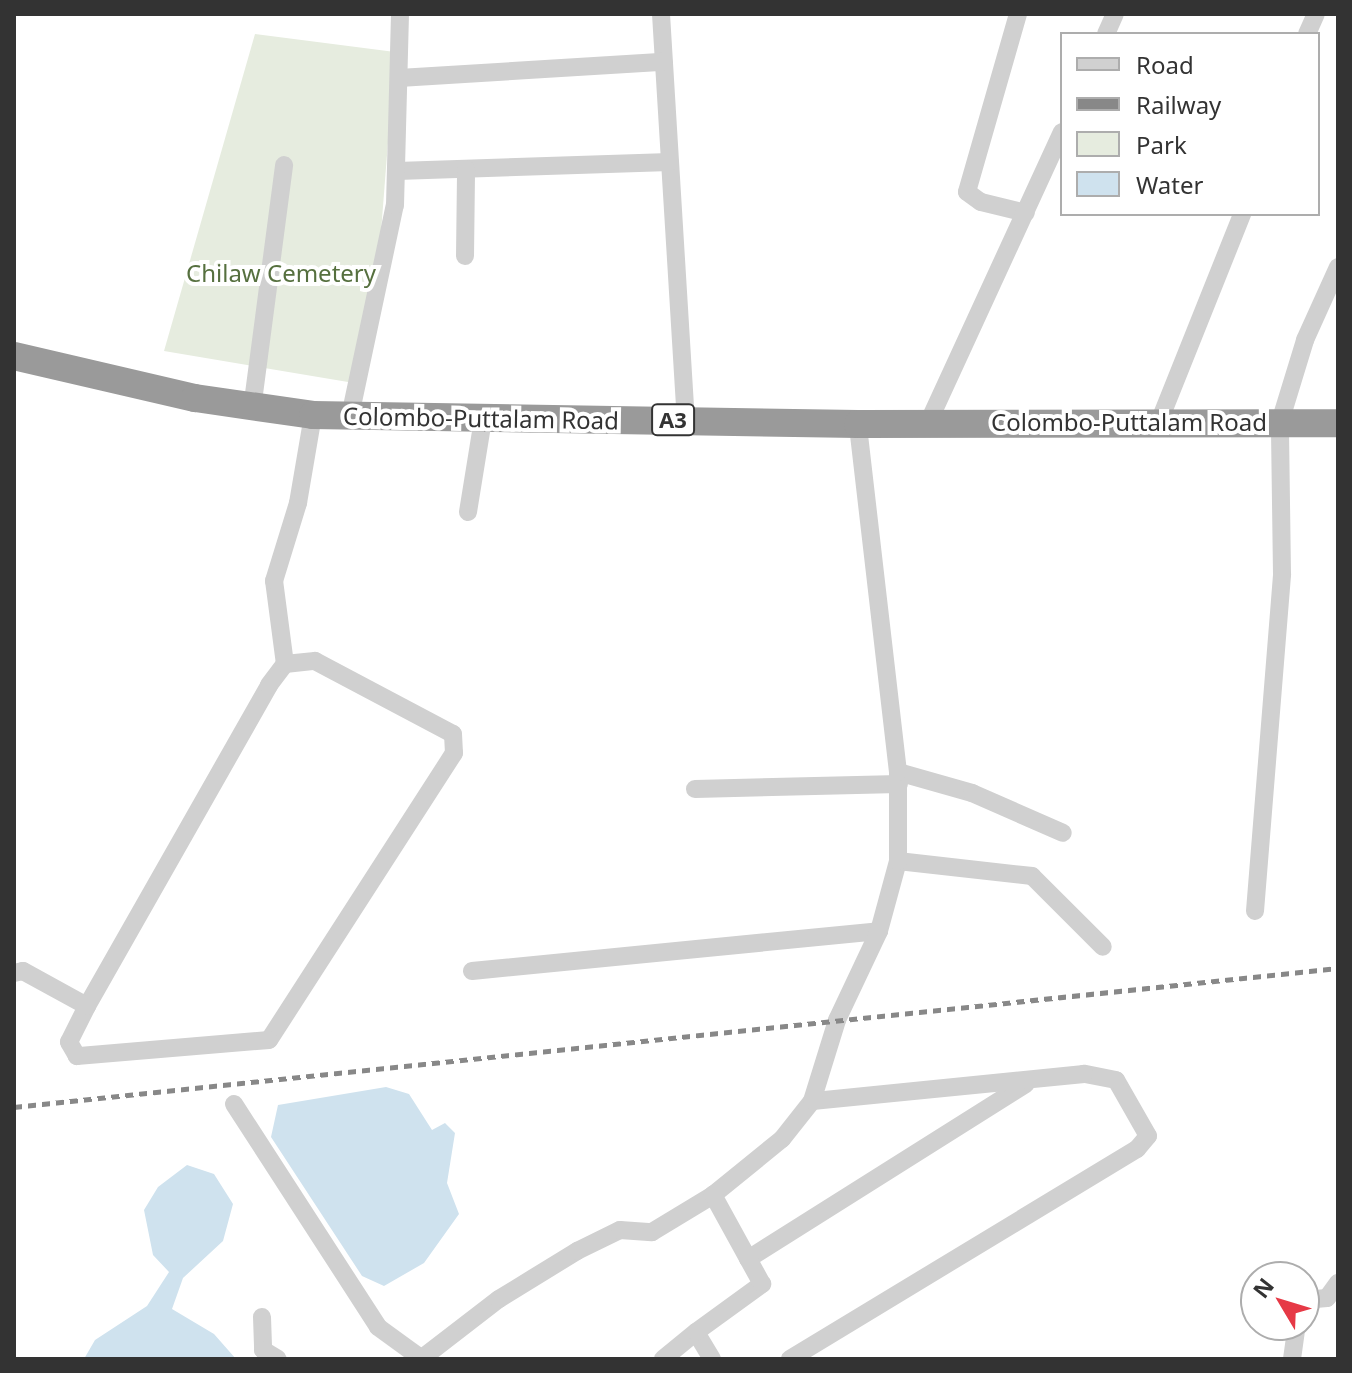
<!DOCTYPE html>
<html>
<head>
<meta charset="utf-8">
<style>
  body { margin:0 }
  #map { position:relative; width:1352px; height:1373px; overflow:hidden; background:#fff; font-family:"Noto Sans",sans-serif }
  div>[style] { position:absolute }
  .green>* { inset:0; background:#e6ecdf }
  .water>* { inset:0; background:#cfe2ee }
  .minor>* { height:18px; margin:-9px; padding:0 9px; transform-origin:9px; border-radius:9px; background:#d0d0d0 }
  .highway>* { height:28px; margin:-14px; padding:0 14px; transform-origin:14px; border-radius:14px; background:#9a9a9a }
  .rail>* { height:5px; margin-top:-2.5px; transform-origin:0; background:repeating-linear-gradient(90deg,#888 0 8px,transparent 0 14px) }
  span { translate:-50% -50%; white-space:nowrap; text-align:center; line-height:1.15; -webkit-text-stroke:8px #fff; paint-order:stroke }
  .shield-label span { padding:2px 6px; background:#fff; border:2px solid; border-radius:6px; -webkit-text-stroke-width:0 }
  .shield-label { font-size:22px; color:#333; font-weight:700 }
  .park-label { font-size:24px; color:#56703f }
  .street-label { font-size:24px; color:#333 }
  .frame { position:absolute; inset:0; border:16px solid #333; pointer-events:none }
  .legend { position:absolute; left:1060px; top:32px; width:260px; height:184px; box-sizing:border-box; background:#fff; border:2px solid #adadad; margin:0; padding:10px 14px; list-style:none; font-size:24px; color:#333 }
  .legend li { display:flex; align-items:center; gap:16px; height:40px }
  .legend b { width:40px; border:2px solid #adadad }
  .north { position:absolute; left:1240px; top:1261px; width:80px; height:80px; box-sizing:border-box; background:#fff; border:2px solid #adadad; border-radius:50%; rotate:308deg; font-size:22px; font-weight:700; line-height:32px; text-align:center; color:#333 }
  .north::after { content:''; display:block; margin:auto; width:28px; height:36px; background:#e63946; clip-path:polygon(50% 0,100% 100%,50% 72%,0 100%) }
</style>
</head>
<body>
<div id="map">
  <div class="green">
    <i style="clip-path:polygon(255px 34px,395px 52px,381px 232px,354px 383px,164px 351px)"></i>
  </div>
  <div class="water">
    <i style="clip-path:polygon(386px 1087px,409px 1094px,432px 1130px,445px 1123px,455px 1133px,447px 1183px,459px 1214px,424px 1263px,384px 1286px,362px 1276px,271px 1137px,278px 1105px)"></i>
    <i style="clip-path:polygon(187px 1165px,214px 1174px,233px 1204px,223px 1241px,183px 1278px,172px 1309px,214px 1334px,236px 1359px,84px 1359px,95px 1340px,147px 1306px,169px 1272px,153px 1255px,144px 1210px,158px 1187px)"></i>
  </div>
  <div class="minor">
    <i style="left:661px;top:14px;width:407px;rotate:86.5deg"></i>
    <i style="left:1018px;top:14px;width:185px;rotate:106deg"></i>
    <i style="left:967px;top:192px;width:17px;rotate:36deg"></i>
    <i style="left:981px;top:202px;width:46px;rotate:13.7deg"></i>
    <i style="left:1106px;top:34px;width:22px;rotate:-66deg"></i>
    <i style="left:1307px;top:34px;width:22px;rotate:-66deg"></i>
    <i style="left:399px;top:78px;width:265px;rotate:-3.5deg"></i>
    <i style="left:397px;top:171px;width:273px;rotate:-1.9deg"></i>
    <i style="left:465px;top:256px;width:87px;rotate:-89.3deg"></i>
    <i style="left:252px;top:409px;width:246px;rotate:-82.5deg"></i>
    <i style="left:350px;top:416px;width:216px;rotate:-78deg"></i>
    <i style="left:395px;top:205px;width:191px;rotate:-88.5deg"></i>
    <i style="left:929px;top:421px;width:318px;rotate:-65.3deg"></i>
    <i style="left:1159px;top:422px;width:224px;rotate:-68.2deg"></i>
    <i style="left:468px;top:512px;width:94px;rotate:-80.8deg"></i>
    <i style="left:315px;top:661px;width:156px;rotate:27.9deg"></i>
    <i style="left:453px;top:734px;width:19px;rotate:87deg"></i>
    <i style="left:454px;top:753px;width:341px;rotate:122.8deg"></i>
    <i style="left:269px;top:1040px;width:193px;rotate:175.2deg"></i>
    <i style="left:77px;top:1056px;width:16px;rotate:-120deg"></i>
    <i style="left:69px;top:1042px;width:40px;rotate:-63.4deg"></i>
    <i style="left:87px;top:1006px;width:369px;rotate:-60.4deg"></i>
    <i style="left:269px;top:685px;width:26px;rotate:-53deg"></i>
    <i style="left:285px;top:664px;width:30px;rotate:-6deg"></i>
    <i style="left:285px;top:664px;width:84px;rotate:-97.5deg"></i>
    <i style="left:274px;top:581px;width:82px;rotate:-72.9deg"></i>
    <i style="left:298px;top:503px;width:89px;rotate:-80.3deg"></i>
    <i style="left:898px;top:772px;width:77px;rotate:15.8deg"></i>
    <i style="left:972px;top:793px;width:99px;rotate:23.7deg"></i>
    <i style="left:695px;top:789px;width:204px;rotate:-1.4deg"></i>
    <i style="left:898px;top:861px;width:135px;rotate:6.4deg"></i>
    <i style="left:1032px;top:876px;width:100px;rotate:45deg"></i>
    <i style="left:1255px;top:911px;width:338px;rotate:-85.4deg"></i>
    <i style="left:1282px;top:574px;width:152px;rotate:-90.8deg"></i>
    <i style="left:1280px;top:422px;width:86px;rotate:-73deg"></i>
    <i style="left:1305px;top:340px;width:80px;rotate:-65.7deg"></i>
    <i style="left:472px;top:971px;width:409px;rotate:-5.6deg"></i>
    <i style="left:14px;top:973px;width:9px;rotate:-13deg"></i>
    <i style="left:23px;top:971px;width:73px;rotate:28.7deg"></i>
    <i style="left:234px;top:1104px;width:265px;rotate:57.1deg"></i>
    <i style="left:378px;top:1327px;width:54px;rotate:36deg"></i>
    <i style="left:748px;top:1259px;width:328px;rotate:-32.2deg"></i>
    <i style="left:1304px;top:1300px;width:23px;rotate:-5deg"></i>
    <i style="left:1327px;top:1298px;width:19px;rotate:-54deg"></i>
    <i style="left:262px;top:1317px;width:33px;rotate:88deg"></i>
    <i style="left:263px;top:1350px;width:17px;rotate:31deg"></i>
    <i style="left:421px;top:1359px;width:98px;rotate:-37.6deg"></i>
    <i style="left:499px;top:1299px;width:92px;rotate:-31.6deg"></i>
    <i style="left:577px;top:1251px;width:48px;rotate:-26deg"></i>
    <i style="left:620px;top:1230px;width:32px;rotate:4deg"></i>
    <i style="left:652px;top:1232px;width:71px;rotate:-31.2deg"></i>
    <i style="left:713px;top:1195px;width:89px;rotate:-39.1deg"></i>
    <i style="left:782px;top:1139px;width:48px;rotate:-51.7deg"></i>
    <i style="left:663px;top:1359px;width:43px;rotate:-39.3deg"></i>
    <i style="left:712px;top:1359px;width:31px;rotate:-121deg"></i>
    <i style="left:696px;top:1332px;width:82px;rotate:-36deg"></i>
    <i style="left:762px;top:1284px;width:102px;rotate:-118.8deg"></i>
    <i style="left:790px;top:1359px;width:406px;rotate:-31.2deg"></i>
    <i style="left:1137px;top:1149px;width:17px;rotate:-50deg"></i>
    <i style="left:1148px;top:1136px;width:64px;rotate:-119.7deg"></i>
    <i style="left:1116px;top:1080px;width:33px;rotate:-169deg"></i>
    <i style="left:1084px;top:1074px;width:273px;rotate:174.3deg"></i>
    <i style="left:812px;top:1101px;width:85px;rotate:-72.8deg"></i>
    <i style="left:837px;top:1020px;width:98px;rotate:-64.7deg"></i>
    <i style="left:879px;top:931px;width:73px;rotate:-74.8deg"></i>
    <i style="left:898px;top:861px;width:89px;rotate:-90deg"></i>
    <i style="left:898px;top:772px;width:350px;rotate:-96.6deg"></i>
    <i style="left:1292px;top:1359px;width:34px;rotate:-82deg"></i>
  </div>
  <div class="highway">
    <i style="left:14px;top:356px;width:186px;rotate:13.1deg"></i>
    <i style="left:195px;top:398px;width:119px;rotate:8.2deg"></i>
    <i style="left:313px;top:415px;width:545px;rotate:0.95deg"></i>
    <i style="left:858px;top:424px;width:480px;rotate:-0.1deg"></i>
  </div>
  <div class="rail">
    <i style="left:14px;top:1107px;width:1331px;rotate:-5.99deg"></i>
  </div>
  <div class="shield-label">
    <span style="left:673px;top:420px">A3</span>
  </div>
  <div class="park-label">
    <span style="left:281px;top:273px">Chilaw Cemetery</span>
  </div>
  <div class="street-label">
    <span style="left:481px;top:418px;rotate:1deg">Colombo-Puttalam Road</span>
    <span style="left:1129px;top:422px">Colombo-Puttalam Road</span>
  </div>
  <div class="frame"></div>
  <ul class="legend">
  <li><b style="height:10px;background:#d0d0d0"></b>Road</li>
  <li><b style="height:10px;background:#888"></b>Railway</li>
  <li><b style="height:22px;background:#e6ecdf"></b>Park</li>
  <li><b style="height:22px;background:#cfe2ee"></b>Water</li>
  </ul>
  <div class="north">N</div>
</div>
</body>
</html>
